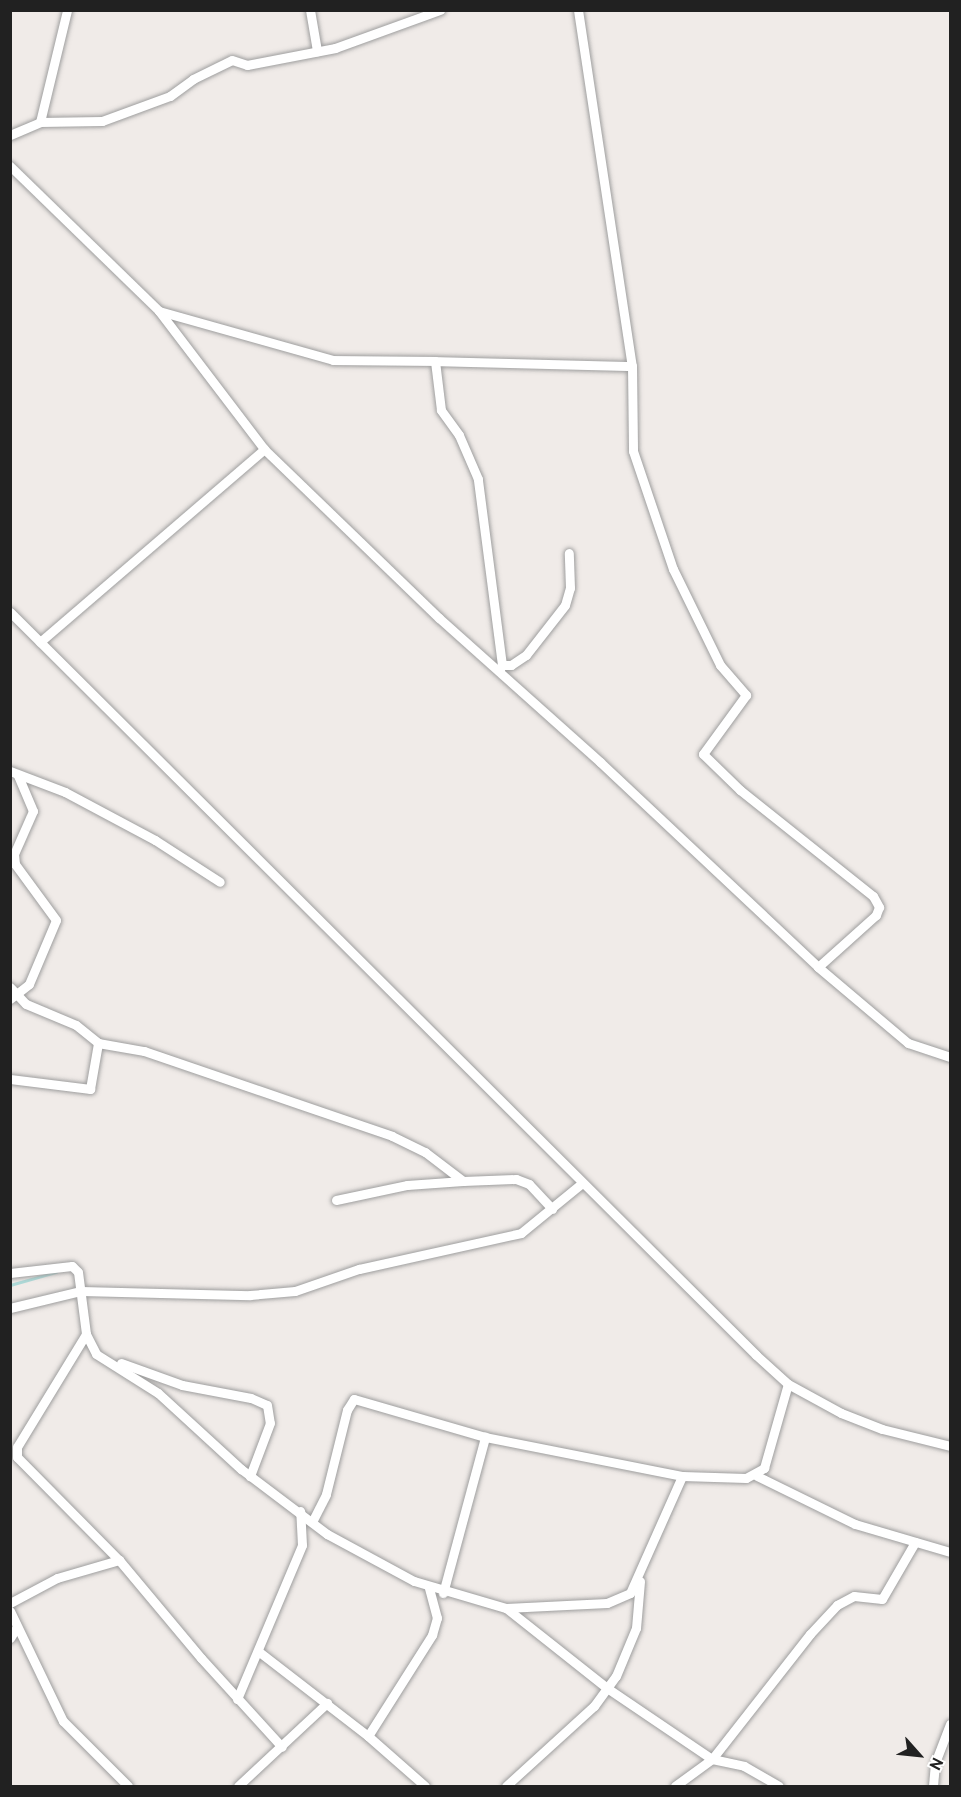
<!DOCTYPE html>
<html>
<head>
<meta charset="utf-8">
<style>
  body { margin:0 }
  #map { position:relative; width:961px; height:1797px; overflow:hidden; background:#f0ebe8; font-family:Overpass,sans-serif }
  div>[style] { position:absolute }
  .stream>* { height:3px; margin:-1.5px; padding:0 1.5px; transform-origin:1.5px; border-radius:1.5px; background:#add9d7 }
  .roads { filter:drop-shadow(0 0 2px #9e9e9e) drop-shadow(0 0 2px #9e9e9e) }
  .minor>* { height:9px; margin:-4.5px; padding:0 4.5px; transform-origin:4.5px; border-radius:4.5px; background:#fff }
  span { translate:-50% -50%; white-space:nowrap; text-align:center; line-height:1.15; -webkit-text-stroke:5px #fff; paint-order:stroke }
  .frame { position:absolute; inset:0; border:12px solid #212121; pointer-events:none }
  .north { position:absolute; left:889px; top:1725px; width:60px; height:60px; -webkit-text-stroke:4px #fff; paint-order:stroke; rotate:117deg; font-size:16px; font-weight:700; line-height:24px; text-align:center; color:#212121 }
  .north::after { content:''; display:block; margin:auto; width:21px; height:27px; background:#212121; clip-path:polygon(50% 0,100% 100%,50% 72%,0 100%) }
</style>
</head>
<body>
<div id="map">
  <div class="stream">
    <i style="left:10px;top:1285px;width:48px;rotate:-15.8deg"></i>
  </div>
  <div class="roads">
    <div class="minor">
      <i style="left:310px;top:10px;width:42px;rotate:80.3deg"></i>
      <i style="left:578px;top:10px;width:360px;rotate:81.4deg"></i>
      <i style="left:632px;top:366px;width:85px;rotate:89.3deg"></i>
      <i style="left:633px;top:451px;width:125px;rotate:71.3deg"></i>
      <i style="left:673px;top:569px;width:107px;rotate:63.9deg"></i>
      <i style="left:720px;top:665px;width:40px;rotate:49deg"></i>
      <i style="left:746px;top:695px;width:73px;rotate:126.1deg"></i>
      <i style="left:703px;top:754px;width:52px;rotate:44.2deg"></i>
      <i style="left:740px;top:790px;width:170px;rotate:38.6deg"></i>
      <i style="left:873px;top:896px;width:13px;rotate:61deg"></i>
      <i style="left:879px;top:907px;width:9px;rotate:111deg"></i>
      <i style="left:876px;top:915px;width:78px;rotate:138.1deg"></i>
      <i style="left:40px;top:122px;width:115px;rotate:-76.4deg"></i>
      <i style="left:10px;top:135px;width:33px;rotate:-23deg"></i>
      <i style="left:40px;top:122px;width:62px;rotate:-0.9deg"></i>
      <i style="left:102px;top:121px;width:72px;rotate:-20.2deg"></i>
      <i style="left:170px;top:96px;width:29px;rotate:-36deg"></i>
      <i style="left:193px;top:79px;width:43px;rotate:-26deg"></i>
      <i style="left:232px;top:60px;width:16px;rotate:18deg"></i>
      <i style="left:247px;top:65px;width:90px;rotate:-10.9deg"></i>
      <i style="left:335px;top:48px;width:112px;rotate:-19.9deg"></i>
      <i style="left:10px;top:166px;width:208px;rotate:44.2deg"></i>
      <i style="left:159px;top:311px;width:173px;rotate:52.7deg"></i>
      <i style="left:264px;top:449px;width:243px;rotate:44deg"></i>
      <i style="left:439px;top:618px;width:216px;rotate:41.8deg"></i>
      <i style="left:600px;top:762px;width:299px;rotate:43.2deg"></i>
      <i style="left:818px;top:967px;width:118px;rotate:40.2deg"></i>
      <i style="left:908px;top:1043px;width:44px;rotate:18.4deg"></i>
      <i style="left:159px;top:311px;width:181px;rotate:15.7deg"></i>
      <i style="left:333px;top:360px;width:102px;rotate:0.6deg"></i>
      <i style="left:10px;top:612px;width:1053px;rotate:44.88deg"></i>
      <i style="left:756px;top:1355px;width:43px;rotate:42.2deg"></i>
      <i style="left:788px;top:1384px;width:60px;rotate:28.7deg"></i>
      <i style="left:841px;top:1413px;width:44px;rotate:21.3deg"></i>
      <i style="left:882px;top:1429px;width:70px;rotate:14deg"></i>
      <i style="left:40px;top:642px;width:296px;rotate:-40.7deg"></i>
      <i style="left:502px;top:665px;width:9px"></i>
      <i style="left:511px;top:665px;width:18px;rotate:-34deg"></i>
      <i style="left:526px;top:655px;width:63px;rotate:-52deg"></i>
      <i style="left:565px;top:605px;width:18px;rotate:-74deg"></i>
      <i style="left:570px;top:588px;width:35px;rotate:-92deg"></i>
      <i style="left:499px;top:671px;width:7px;rotate:-63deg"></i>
      <i style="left:502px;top:665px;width:188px;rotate:-97.4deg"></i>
      <i style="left:478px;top:479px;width:48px;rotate:-113.4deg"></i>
      <i style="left:459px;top:435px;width:31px;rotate:-126deg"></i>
      <i style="left:441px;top:410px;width:49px;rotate:-97deg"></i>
      <i style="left:435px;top:361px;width:197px;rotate:1.5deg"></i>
      <i style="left:10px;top:771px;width:59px;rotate:20.9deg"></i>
      <i style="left:65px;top:792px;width:102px;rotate:28.1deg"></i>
      <i style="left:155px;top:840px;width:77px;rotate:32.9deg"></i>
      <i style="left:10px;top:987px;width:23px;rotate:47deg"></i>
      <i style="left:26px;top:1004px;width:54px;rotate:22.8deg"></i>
      <i style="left:76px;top:1025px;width:28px;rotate:39deg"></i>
      <i style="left:98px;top:1043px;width:47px;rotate:9.9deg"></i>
      <i style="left:144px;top:1051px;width:262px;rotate:18.9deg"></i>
      <i style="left:392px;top:1136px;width:37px;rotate:26deg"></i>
      <i style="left:425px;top:1152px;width:48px;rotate:37.3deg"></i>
      <i style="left:463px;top:1181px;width:53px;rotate:-2.2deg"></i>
      <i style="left:516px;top:1179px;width:14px;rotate:21deg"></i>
      <i style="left:529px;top:1184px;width:34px;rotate:47deg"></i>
      <i style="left:10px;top:999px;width:24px;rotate:-38deg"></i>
      <i style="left:29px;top:984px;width:69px;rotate:-67.1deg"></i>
      <i style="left:56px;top:920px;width:69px;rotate:-126.2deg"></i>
      <i style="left:15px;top:864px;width:10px;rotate:-96deg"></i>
      <i style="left:14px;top:854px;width:47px;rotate:-66.2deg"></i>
      <i style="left:33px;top:811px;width:39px;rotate:-113deg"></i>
      <i style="left:10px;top:1079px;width:81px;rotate:7.1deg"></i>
      <i style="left:90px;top:1089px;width:47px;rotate:-80.1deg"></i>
      <i style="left:336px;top:1200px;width:73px;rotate:-11.9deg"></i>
      <i style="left:407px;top:1185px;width:56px;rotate:-4.1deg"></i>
      <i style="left:10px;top:1273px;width:62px;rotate:-6.4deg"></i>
      <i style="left:72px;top:1266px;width:8px;rotate:45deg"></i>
      <i style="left:78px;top:1272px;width:63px;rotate:82.6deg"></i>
      <i style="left:86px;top:1334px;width:22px;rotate:63deg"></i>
      <i style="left:96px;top:1354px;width:73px;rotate:32.2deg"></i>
      <i style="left:158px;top:1393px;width:113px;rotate:42.5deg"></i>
      <i style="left:241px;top:1469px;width:108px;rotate:37.1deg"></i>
      <i style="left:327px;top:1534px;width:99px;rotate:28.4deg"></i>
      <i style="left:414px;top:1581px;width:96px;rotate:16.4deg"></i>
      <i style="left:506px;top:1608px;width:101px;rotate:-2.8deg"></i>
      <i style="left:607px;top:1603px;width:25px;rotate:-23deg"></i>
      <i style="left:630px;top:1593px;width:128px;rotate:-66deg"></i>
      <i style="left:682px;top:1476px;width:64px;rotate:1.8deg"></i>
      <i style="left:746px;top:1478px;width:21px;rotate:-29deg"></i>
      <i style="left:764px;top:1468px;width:87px;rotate:-74.1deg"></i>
      <i style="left:10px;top:1308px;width:73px;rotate:-13.5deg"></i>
      <i style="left:81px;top:1291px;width:169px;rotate:1.4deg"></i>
      <i style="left:250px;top:1295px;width:45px;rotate:-5.1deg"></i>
      <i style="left:295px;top:1291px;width:68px;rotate:-19deg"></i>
      <i style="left:359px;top:1269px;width:166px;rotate:-12.5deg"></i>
      <i style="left:521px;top:1233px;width:79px;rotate:-39.3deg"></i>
      <i style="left:86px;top:1334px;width:132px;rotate:121.4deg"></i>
      <i style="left:17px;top:1447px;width:10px;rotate:90deg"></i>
      <i style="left:17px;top:1457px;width:145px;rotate:45.3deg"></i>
      <i style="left:119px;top:1560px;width:128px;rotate:50.1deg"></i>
      <i style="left:201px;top:1658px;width:120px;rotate:47.7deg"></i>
      <i style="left:121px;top:1363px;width:65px;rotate:19.8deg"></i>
      <i style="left:182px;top:1385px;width:70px;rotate:10.7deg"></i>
      <i style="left:251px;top:1398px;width:17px;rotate:24deg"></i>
      <i style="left:267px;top:1405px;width:18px;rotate:81deg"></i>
      <i style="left:270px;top:1423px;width:57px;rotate:110.7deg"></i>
      <i style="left:757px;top:1476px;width:109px;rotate:26.1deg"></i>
      <i style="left:855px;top:1524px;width:99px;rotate:16.4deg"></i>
      <i style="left:312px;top:1522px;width:31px;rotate:-63deg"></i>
      <i style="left:326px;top:1494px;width:87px;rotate:-76deg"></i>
      <i style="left:347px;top:1410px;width:13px;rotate:-58deg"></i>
      <i style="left:354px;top:1399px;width:136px;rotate:16.2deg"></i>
      <i style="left:443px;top:1593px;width:162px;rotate:-74.9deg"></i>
      <i style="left:485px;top:1437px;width:201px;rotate:11.2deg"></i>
      <i style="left:10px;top:1603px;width:53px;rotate:-28deg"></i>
      <i style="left:57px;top:1578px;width:65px;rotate:-16.2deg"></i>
      <i style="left:506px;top:1608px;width:129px;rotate:38.4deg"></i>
      <i style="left:607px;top:1688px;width:127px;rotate:34.1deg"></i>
      <i style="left:712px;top:1759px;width:33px;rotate:12deg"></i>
      <i style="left:744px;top:1766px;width:40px;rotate:29.7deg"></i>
      <i style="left:10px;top:1611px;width:122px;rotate:64.3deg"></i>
      <i style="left:63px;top:1721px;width:92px;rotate:45deg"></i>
      <i style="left:10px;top:1638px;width:13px;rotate:-58deg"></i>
      <i style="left:258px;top:1651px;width:139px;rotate:37.7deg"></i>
      <i style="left:368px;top:1736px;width:76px;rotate:41.3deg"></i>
      <i style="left:237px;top:1699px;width:167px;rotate:-67.1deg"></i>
      <i style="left:302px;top:1545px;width:34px;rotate:-93deg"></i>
      <i style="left:368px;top:1736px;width:120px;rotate:-57.6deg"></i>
      <i style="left:432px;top:1635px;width:18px;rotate:-74deg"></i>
      <i style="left:437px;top:1618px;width:31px;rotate:-105deg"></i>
      <i style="left:238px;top:1786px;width:122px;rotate:-43deg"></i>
      <i style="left:506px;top:1786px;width:119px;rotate:-42.3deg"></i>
      <i style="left:594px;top:1706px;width:37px;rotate:-54deg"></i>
      <i style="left:616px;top:1676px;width:52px;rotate:-67.4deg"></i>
      <i style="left:636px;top:1628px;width:47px;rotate:-85.1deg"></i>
      <i style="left:675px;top:1786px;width:46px;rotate:-36.1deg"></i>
      <i style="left:712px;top:1759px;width:159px;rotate:-51.9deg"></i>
      <i style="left:810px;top:1634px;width:40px;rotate:-47deg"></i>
      <i style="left:837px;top:1605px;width:19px;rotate:-28deg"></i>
      <i style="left:854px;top:1596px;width:28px;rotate:6deg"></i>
      <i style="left:882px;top:1599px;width:66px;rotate:-59.9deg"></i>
      <i style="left:933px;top:1786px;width:23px;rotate:-85deg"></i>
      <i style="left:935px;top:1763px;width:42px;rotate:-69deg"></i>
    </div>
  </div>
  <div class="frame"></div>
  <div class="north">N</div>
</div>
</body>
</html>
